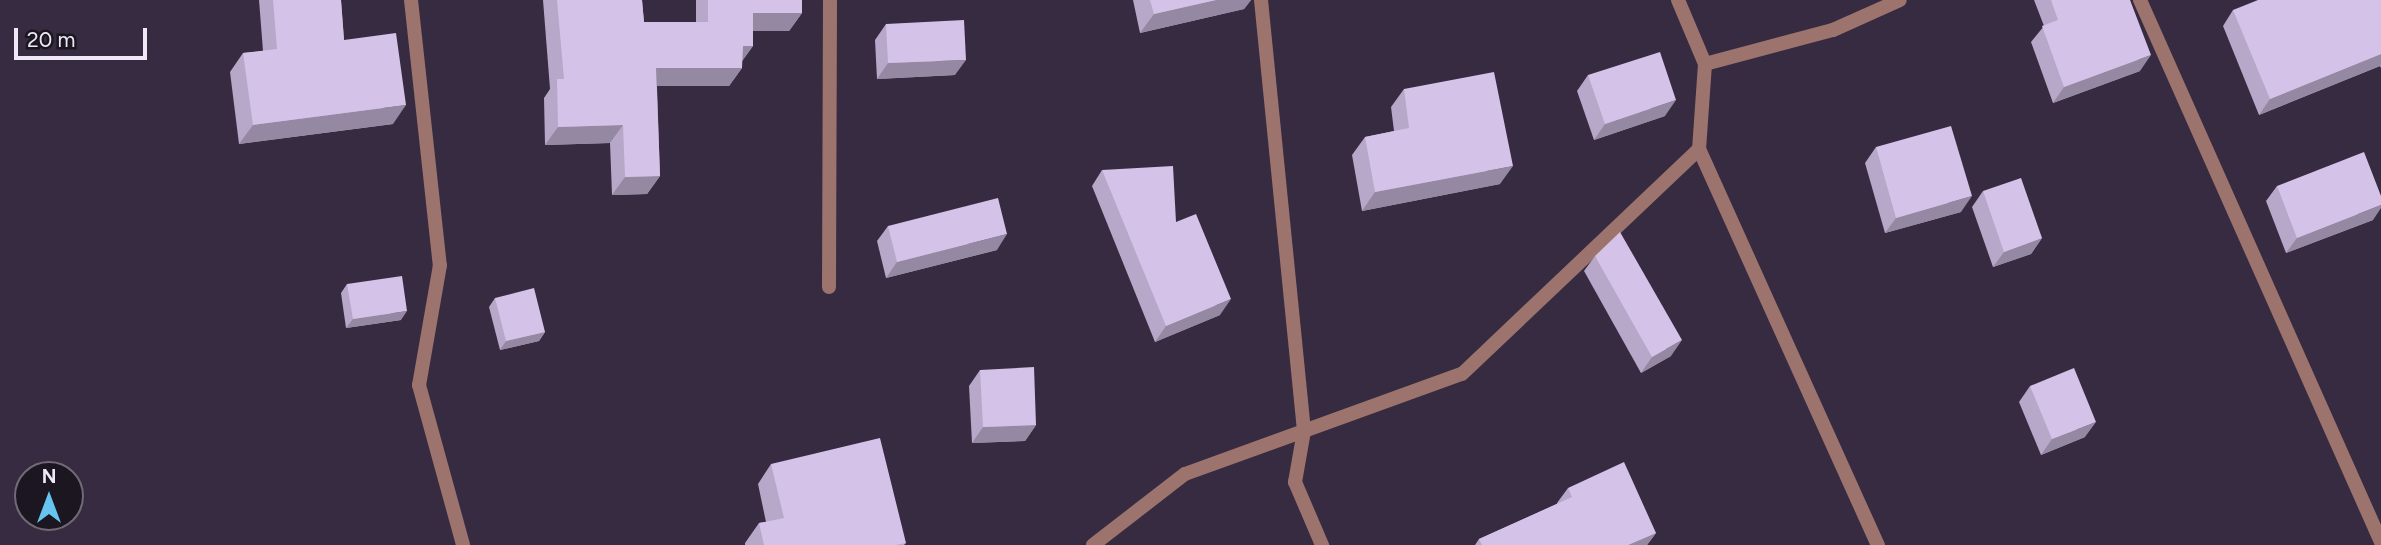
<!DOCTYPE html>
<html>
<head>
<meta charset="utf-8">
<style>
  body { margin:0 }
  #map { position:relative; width:2381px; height:545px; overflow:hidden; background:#362b40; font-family:Figtree,sans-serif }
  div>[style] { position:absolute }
  .street>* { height:14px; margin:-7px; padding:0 7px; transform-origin:7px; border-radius:7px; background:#9c736d }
  .wall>* { inset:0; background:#b7a7c8 }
  .shaded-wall>* { inset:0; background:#9588a2 }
  .building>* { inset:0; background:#d5c2e8 }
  span { translate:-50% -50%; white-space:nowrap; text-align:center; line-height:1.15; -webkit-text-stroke:7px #1b1620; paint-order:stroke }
  .north { position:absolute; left:14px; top:461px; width:70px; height:70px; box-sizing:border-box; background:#1b1620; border:2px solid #706a76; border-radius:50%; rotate:0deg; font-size:19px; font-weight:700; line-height:28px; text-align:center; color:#efe8f6 }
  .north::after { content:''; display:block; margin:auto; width:24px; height:32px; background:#66c4ef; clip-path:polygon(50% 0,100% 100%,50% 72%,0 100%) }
  .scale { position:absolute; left:14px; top:28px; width:133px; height:32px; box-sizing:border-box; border:4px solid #efe8f6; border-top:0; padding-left:9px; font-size:21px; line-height:24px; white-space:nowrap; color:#efe8f6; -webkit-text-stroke:5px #1b1620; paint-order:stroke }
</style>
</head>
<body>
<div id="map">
  <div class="street">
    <i style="left:411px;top:0;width:267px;rotate:83.8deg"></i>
    <i style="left:440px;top:265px;width:122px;rotate:99.9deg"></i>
    <i style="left:419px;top:385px;width:166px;rotate:74.6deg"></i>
    <i style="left:1261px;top:0;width:433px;rotate:84.3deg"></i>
    <i style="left:1304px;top:431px;width:52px;rotate:100deg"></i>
    <i style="left:1295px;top:482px;width:69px;rotate:66.8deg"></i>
    <i style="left:1678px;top:0;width:69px;rotate:67.1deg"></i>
    <i style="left:1705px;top:64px;width:85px;rotate:94deg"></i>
    <i style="left:1699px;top:149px;width:435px;rotate:65.7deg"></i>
    <i style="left:2140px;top:0;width:593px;rotate:66.03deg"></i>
    <i style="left:1705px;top:64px;width:132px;rotate:-14.9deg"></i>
    <i style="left:1833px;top:30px;width:73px;rotate:-24.1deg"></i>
    <i style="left:829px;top:287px;width:287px;rotate:-89.8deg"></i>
    <i style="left:1093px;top:545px;width:116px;rotate:-37.7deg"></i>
    <i style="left:1185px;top:474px;width:294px;rotate:-19.9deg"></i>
    <i style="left:1462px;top:374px;width:327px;rotate:-43.5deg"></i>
  </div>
  <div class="wall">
    <i style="clip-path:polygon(259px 0,341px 0,344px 40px,393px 124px,239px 144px,230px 72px,243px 53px,263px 51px)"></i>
    <i style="clip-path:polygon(543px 0,642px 0,644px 22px,696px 22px,696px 0,802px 0,802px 13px,789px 31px,753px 31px,753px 46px,742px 61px,742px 68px,729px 86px,657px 86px,660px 176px,647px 194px,612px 195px,610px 143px,545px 145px,544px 98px,550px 89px)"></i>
    <i style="clip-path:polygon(1133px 0,1251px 0,1244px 9px,1140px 33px)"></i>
    <i style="clip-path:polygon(2034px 0,2130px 0,2140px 71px,2053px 103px,2031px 42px,2044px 26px)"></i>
    <i style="clip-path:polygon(2381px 0,2381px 68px,2380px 66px,2259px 115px,2223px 26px,2233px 10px)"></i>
    <i style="clip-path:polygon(886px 24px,955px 75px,877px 79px,875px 40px)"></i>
    <i style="clip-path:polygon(1588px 75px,1665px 116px,1594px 140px,1577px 91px)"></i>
    <i style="clip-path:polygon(1404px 89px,1500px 184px,1362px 211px,1352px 155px,1365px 137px,1394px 131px,1391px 107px)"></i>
    <i style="clip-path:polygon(1876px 147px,1961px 212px,1885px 233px,1865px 163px)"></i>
    <i style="clip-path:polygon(1102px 170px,1176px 222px,1220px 315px,1155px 342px,1092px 186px)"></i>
    <i style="clip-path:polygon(2277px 186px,2373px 220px,2286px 253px,2266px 201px)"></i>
    <i style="clip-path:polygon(1983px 191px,2042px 238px,2031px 254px,1993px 267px,1972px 207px)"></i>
    <i style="clip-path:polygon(888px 226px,997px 250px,886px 278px,877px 241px)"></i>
    <i style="clip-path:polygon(1595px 256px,1671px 356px,1641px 373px,1584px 271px)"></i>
    <i style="clip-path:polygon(347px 284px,401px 320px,346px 328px,341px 293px)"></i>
    <i style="clip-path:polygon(495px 298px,545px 332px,539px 341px,500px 350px,489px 307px)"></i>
    <i style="clip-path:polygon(980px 370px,1036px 425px,1025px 441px,972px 443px,969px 386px)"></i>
    <i style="clip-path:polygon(2030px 386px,2085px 437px,2041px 455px,2019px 402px)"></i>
    <i style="clip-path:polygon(771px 464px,906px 543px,904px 545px,745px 545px,745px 543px,759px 523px,766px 522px,758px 484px)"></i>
    <i style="clip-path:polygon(1568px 488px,1656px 533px,1647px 545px,1475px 545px,1479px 539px,1557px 504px,1557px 503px)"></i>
  </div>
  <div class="shaded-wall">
    <i style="clip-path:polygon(1216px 0,1251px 0,1244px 9px,1140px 33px,1154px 14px)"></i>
    <i style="clip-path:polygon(753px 13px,802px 13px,789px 31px,740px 31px)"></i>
    <i style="clip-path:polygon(743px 46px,753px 46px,740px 64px)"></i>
    <i style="clip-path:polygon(2381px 54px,2381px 64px,2380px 66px,2259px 115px,2270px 99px)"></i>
    <i style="clip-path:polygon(2151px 55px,2140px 71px,2053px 103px,2064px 87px)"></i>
    <i style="clip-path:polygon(966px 60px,955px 75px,877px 79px,888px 63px)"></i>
    <i style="clip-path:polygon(656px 68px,742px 68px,729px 86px,643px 86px)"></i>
    <i style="clip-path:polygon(1676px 100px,1665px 116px,1594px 140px,1605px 124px)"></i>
    <i style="clip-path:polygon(406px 105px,393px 124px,239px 144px,253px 125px)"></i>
    <i style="clip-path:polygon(623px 125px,610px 143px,545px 145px,558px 127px)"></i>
    <i style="clip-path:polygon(1513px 166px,1500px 184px,1362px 211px,1375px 192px)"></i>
    <i style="clip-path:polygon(660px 176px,647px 194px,612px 195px,625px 177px)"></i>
    <i style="clip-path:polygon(1972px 196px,1961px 212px,1885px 233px,1896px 218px)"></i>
    <i style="clip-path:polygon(2381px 205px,2381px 208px,2373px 220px,2286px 253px,2297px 238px)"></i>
    <i style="clip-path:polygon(1007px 234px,997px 250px,886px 278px,897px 262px)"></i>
    <i style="clip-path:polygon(2042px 238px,2031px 254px,1993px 267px,2004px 252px)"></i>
    <i style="clip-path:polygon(1231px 299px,1220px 315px,1155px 342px,1166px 326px)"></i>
    <i style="clip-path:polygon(407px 311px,401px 320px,346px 328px,353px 319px)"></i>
    <i style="clip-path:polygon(545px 332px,539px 341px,500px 350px,506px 341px)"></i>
    <i style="clip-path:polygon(1682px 340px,1671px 356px,1641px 373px,1652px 357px)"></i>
    <i style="clip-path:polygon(2096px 422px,2085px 437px,2041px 455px,2052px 439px)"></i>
    <i style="clip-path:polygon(1036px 425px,1025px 441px,972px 443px,983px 427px)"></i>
    <i style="clip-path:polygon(1656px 533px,1647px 545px,1628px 545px)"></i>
  </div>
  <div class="building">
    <i style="clip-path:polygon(273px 0,341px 0,344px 40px,396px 33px,406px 105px,253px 125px,243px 53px,277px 49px)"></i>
    <i style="clip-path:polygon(557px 0,642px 0,644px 22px,708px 22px,708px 0,802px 0,802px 13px,753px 13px,753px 46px,743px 46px,742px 68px,656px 68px,660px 176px,625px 177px,623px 125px,558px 127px,557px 79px,564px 79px)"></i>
    <i style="clip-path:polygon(1150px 0,1216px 0,1154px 14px)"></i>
    <i style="clip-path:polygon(2051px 0,2130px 0,2151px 55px,2064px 87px,2042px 26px,2058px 20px)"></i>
    <i style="clip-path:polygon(2258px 0,2381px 0,2381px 54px,2270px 99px,2233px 10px)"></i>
    <i style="clip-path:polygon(964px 20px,966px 60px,888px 63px,886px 24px)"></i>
    <i style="clip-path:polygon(1660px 52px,1676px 100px,1605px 124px,1588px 75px)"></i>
    <i style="clip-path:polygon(1494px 72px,1513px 166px,1375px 192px,1365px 137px,1409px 128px,1404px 89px)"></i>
    <i style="clip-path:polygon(1951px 126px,1972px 196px,1896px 218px,1876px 147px)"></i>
    <i style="clip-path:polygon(2364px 152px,2381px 196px,2381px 205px,2297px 238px,2277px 186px)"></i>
    <i style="clip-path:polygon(1173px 166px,1176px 222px,1196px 214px,1231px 299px,1166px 326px,1102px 170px)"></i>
    <i style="clip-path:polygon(2021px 178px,2042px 238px,2004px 252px,1983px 191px)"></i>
    <i style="clip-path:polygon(998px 198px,1007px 234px,897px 262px,888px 226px)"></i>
    <i style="clip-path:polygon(1620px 232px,1682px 340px,1652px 357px,1595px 256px)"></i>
    <i style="clip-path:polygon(402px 276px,407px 311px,353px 319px,347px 284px)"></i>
    <i style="clip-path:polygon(534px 288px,545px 332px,506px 341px,495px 298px)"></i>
    <i style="clip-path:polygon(1034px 367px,1036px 425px,983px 427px,980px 370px)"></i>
    <i style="clip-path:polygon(2074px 368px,2096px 422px,2052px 439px,2030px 386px)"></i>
    <i style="clip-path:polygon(880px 438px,906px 543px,896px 545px,764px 545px,759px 523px,784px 518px,771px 464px)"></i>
    <i style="clip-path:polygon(1624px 462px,1656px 533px,1628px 545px,1482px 545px,1479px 539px,1572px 497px,1568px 488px)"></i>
  </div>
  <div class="north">N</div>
  <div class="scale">20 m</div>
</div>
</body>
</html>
